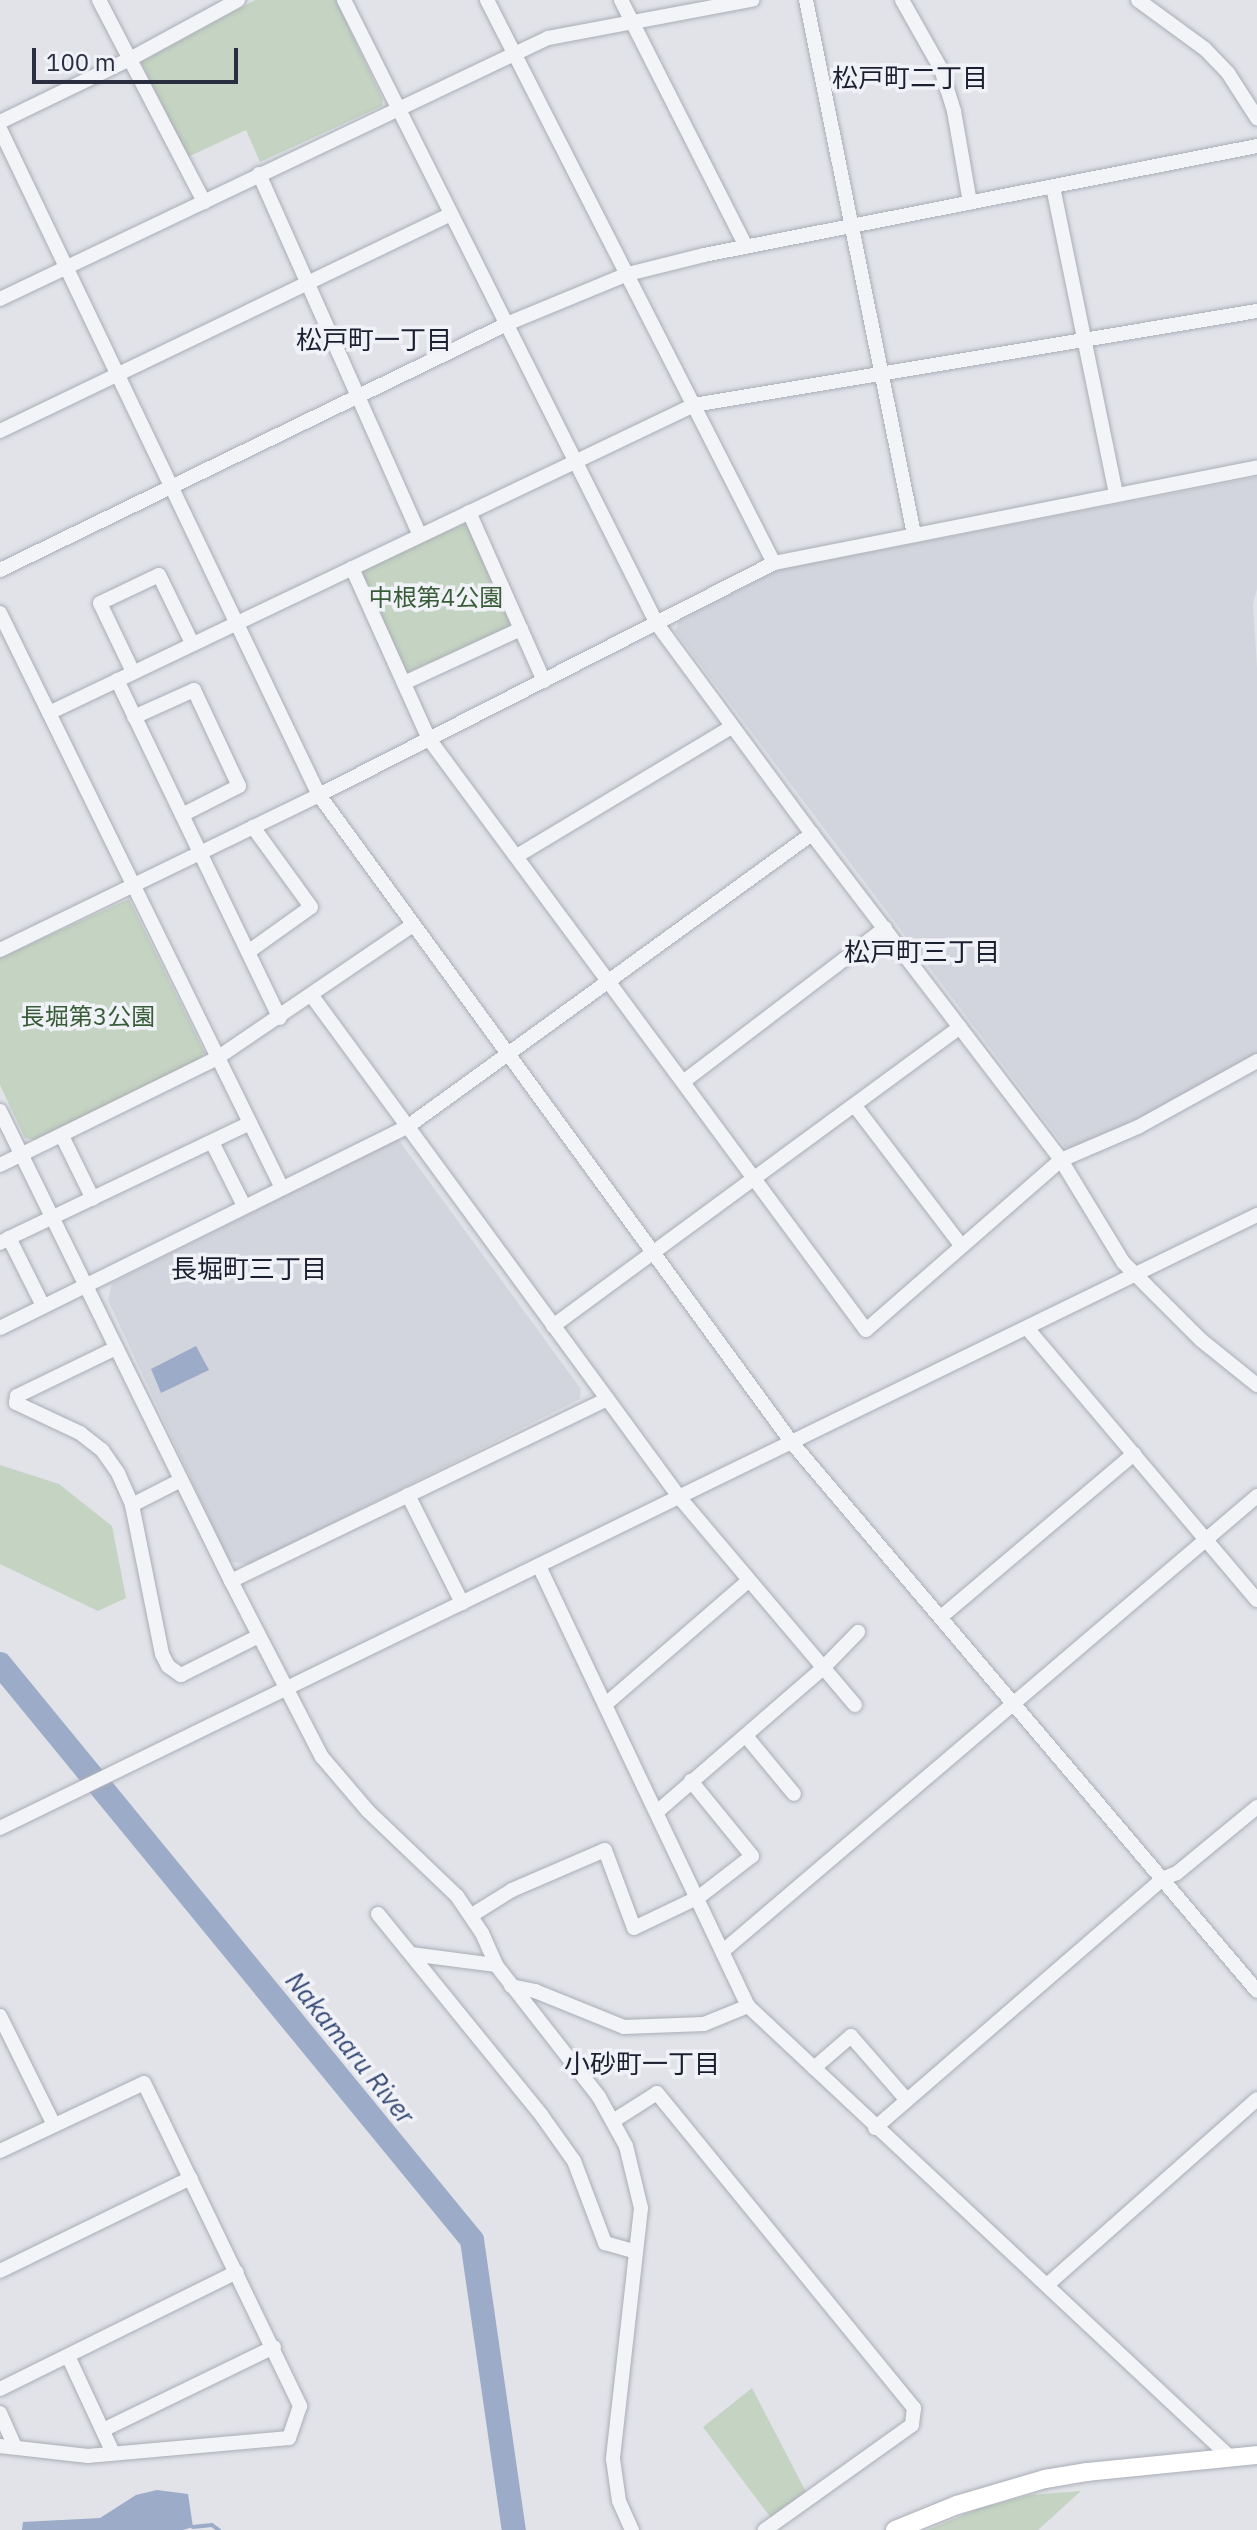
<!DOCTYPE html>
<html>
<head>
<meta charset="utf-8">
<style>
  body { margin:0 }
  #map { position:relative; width:1257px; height:2530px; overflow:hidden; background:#e1e3e9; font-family:"IBM Plex Sans","Noto Sans JP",sans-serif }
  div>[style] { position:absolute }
  .built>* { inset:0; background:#d3d5de }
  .green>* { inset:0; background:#c4d3c2 }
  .water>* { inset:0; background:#9cabc8 }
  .stream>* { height:4px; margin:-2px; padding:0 2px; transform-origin:2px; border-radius:2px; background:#9cabc8 }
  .river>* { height:24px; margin:-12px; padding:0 12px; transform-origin:12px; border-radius:12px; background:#9cabc8 }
  .roads { filter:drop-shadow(0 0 2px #aaadb6) drop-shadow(0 0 2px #aaadb6) }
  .minor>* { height:14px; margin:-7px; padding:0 7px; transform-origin:7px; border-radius:7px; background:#f3f4f7 }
  .major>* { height:18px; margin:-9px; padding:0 9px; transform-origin:9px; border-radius:9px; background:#fff }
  span { translate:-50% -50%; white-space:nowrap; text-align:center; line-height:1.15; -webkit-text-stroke:7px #f0f2f7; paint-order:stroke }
  .park-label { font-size:24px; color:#385c37 }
  .neighbourhood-label { font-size:26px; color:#1b2031 }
  .water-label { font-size:26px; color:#344773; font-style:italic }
  .scale { position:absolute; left:32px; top:48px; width:206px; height:36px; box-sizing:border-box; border:4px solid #292e40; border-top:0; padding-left:10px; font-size:24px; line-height:28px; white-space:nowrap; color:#292e40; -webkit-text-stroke:6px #f0f2f7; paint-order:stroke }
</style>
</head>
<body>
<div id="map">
  <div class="built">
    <i style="clip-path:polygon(1257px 477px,1257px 589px,1253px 604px,1257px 668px,1257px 1054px,1179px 1099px,1073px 1149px,1065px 1147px,675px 631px,679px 621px,778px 570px)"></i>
    <i style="clip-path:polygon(398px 1139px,581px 1389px,580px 1399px,249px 1565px,229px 1561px,108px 1300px,112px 1283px)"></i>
  </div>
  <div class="green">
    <i style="clip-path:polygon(255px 0,336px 0,383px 100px,382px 106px,260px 162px,246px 130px,188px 157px,141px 62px)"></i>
    <i style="clip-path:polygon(466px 523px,512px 626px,406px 673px,360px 570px)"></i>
    <i style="clip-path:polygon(129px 899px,205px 1053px,201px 1060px,34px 1140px,25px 1138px,0 1085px,0 958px)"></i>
    <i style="clip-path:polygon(0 1465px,59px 1484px,112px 1526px,126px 1598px,98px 1611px,0 1564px)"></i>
    <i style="clip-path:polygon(752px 2388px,806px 2492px,771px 2518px,703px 2427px)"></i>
    <i style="clip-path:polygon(1081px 2491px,1038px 2530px,927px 2530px,978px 2509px,1030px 2495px)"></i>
  </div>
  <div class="water">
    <i style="clip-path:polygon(196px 1346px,209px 1370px,161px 1393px,151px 1369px)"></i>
    <i style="clip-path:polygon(157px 2490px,188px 2494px,193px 2527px,183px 2530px,22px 2530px,23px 2522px,100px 2518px,136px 2495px)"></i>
  </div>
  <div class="stream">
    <i style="left:193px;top:2527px;width:19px;rotate:-6deg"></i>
    <i style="left:212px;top:2525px;width:9px;rotate:36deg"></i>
  </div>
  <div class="river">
    <i style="left:0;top:1664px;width:745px;rotate:50.67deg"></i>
    <i style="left:472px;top:2240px;width:293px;rotate:81.8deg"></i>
  </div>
  <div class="roads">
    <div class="minor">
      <i style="left:99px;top:0;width:228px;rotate:62.5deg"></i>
      <i style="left:344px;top:0;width:698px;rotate:63.36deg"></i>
      <i style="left:657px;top:624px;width:261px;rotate:53.6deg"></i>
      <i style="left:812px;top:834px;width:410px;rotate:52.6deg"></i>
      <i style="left:1061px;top:1160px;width:119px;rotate:58.7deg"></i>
      <i style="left:1123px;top:1262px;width:110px;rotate:45deg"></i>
      <i style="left:1201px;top:1340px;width:72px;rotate:38.8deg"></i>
      <i style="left:487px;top:0;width:632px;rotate:62.99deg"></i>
      <i style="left:621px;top:0;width:276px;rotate:63.1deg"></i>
      <i style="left:806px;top:0;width:545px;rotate:78.57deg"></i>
      <i style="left:902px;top:0;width:79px;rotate:60.5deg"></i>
      <i style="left:941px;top:69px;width:44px;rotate:72.8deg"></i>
      <i style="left:954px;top:111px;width:93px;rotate:80.1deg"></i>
      <i style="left:1138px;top:0;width:83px;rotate:36.2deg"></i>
      <i style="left:1205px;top:49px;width:33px;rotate:46deg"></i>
      <i style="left:1228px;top:73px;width:54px;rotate:57.2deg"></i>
      <i style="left:0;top:122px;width:144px;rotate:-25.9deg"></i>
      <i style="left:130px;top:59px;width:123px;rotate:-28.6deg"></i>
      <i style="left:0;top:129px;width:738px;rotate:64.41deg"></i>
      <i style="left:319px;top:795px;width:804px;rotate:53.86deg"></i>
      <i style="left:793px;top:1444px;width:717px;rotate:49.69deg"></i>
      <i style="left:259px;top:174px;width:395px;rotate:66deg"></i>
      <i style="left:1053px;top:187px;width:314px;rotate:78.4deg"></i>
      <i style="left:0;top:299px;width:607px;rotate:-25.47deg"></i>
      <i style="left:548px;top:38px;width:208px;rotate:-10.6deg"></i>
      <i style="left:0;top:431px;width:500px;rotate:-25.69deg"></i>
      <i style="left:469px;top:512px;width:185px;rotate:66.1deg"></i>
      <i style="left:352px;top:568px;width:188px;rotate:65.8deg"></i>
      <i style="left:429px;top:739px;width:735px;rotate:53.52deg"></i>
      <i style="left:866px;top:1330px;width:259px;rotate:-41.1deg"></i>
      <i style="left:1061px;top:1160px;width:84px;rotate:-23.2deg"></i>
      <i style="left:1138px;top:1127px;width:136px;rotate:-29deg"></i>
      <i style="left:0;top:570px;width:566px;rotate:-25.89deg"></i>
      <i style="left:509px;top:323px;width:129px;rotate:-22.4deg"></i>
      <i style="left:628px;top:274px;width:78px;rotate:-14deg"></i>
      <i style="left:704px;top:255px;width:564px;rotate:-11.15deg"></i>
      <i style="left:0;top:613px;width:640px;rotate:63.88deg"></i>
      <i style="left:133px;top:672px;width:76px;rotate:-115.6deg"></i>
      <i style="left:100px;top:603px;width:65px;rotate:-25.4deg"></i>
      <i style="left:159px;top:575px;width:76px;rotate:64.1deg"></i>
      <i style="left:117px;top:680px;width:375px;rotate:64.3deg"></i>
      <i style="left:404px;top:683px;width:129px;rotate:-24.8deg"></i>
      <i style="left:49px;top:713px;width:715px;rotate:-25.53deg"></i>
      <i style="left:694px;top:405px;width:571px;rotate:-9.48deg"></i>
      <i style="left:134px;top:717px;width:66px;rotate:-24.2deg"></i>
      <i style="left:194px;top:690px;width:106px;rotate:64.9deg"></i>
      <i style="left:239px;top:786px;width:64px;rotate:153deg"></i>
      <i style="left:517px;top:856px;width:251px;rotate:-31deg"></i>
      <i style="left:0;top:950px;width:355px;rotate:-25.9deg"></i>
      <i style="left:319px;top:795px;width:511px;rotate:-27.02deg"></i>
      <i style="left:774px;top:563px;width:492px;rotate:-11.2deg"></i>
      <i style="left:248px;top:952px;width:77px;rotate:-35.5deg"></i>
      <i style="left:311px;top:907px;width:99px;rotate:-125.9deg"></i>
      <i style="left:312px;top:996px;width:622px;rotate:53.76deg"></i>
      <i style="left:680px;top:1498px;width:271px;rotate:49.8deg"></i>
      <i style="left:683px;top:1082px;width:254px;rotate:-37.3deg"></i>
      <i style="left:855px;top:1106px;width:173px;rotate:52.7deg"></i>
      <i style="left:0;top:1111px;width:524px;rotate:63.83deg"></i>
      <i style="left:231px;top:1581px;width:198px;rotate:62.7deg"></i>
      <i style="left:322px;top:1757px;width:71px;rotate:49.6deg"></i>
      <i style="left:368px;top:1811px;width:123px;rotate:43.7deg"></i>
      <i style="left:457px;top:1896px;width:45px;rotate:56deg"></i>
      <i style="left:482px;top:1933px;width:35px;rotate:66deg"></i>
      <i style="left:496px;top:1965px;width:167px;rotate:52deg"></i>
      <i style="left:599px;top:2097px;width:56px;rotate:61.1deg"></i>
      <i style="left:626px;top:2146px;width:64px;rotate:76.4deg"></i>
      <i style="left:641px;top:2208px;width:253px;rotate:96.4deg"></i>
      <i style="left:613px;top:2459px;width:42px;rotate:81.9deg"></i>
      <i style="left:619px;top:2501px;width:32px;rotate:66deg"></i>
      <i style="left:62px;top:1136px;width:70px;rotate:63.8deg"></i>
      <i style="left:212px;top:1142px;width:72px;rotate:63.4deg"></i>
      <i style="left:0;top:1165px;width:242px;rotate:-26.2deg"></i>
      <i style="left:217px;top:1058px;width:237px;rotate:-34.2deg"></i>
      <i style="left:9px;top:1238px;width:267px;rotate:-25.5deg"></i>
      <i style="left:0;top:1243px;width:10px;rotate:-29deg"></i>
      <i style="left:9px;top:1238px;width:76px;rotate:63.4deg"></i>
      <i style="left:553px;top:1326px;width:505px;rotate:-36.3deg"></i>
      <i style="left:0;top:1328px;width:454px;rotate:-26.3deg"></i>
      <i style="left:407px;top:1127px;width:500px;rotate:-35.9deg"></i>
      <i style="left:1027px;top:1328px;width:356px;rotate:49.8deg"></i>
      <i style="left:116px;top:1348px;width:110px;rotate:154.1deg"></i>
      <i style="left:17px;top:1396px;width:7px;rotate:98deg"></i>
      <i style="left:16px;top:1403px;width:71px;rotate:25.1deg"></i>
      <i style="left:80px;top:1433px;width:28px;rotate:38deg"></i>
      <i style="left:102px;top:1450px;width:28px;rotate:55deg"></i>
      <i style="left:118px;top:1473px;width:35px;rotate:66deg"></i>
      <i style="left:132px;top:1505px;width:152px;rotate:78.6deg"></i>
      <i style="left:162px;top:1654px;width:13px;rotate:63deg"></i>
      <i style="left:168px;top:1666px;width:16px;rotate:35deg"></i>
      <i style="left:181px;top:1675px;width:87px;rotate:-26.6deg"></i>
      <i style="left:408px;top:1495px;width:121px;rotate:63.4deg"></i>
      <i style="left:132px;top:1505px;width:55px;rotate:-27deg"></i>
      <i style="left:539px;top:1566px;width:487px;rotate:64.6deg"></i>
      <i style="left:748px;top:2006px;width:662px;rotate:43.1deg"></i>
      <i style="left:231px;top:1581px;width:418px;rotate:-25.8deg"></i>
      <i style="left:941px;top:1617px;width:253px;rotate:-40.2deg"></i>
      <i style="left:606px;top:1704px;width:189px;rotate:-40.9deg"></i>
      <i style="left:746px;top:1736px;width:75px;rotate:50.4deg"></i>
      <i style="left:658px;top:1811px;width:220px;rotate:-40.9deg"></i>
      <i style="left:824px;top:1667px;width:49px;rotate:-45.8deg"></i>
      <i style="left:0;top:1828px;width:1399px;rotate:-26deg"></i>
      <i style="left:378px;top:1914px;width:260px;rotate:50.9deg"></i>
      <i style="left:542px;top:2116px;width:55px;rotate:54.6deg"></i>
      <i style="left:574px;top:2161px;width:88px;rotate:69.3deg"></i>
      <i style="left:605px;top:2243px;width:32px;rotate:16deg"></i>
      <i style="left:472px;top:1915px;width:47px;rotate:-32deg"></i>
      <i style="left:512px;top:1890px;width:101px;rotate:-23.3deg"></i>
      <i style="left:605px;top:1850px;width:83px;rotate:69.6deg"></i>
      <i style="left:634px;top:1928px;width:72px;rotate:-25.5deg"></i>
      <i style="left:699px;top:1897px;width:67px;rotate:-37.7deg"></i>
      <i style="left:752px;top:1856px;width:97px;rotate:-129.1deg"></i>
      <i style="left:723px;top:1951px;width:702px;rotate:-40.43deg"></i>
      <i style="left:411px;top:1954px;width:86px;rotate:7.4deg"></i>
      <i style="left:511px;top:1986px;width:25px;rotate:12deg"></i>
      <i style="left:535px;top:1991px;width:96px;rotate:22deg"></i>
      <i style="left:624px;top:2027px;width:80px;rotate:-2.1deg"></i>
      <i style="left:704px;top:2024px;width:48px;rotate:-22.2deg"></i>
      <i style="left:0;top:2016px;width:122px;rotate:63.6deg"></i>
      <i style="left:814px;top:2068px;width:49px;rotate:-40.9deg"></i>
      <i style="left:851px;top:2036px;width:84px;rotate:48.9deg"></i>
      <i style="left:613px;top:2121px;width:52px;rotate:-32.5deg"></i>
      <i style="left:657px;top:2093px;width:407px;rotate:50.8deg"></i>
      <i style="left:914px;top:2408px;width:17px;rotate:97deg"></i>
      <i style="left:912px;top:2425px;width:181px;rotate:144.5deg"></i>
      <i style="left:875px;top:2128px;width:380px;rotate:-40.9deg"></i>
      <i style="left:1162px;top:1879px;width:16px;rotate:-22deg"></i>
      <i style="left:1177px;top:1873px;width:104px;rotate:-39.5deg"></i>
      <i style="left:0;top:2151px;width:159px;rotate:-25.3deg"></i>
      <i style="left:144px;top:2083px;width:359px;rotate:64.2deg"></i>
      <i style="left:300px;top:2406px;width:34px;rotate:109deg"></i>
      <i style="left:289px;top:2438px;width:202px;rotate:174.9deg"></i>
      <i style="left:88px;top:2456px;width:89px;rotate:-173.5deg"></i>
      <i style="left:0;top:2271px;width:212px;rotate:-26deg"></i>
      <i style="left:1048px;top:2284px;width:279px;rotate:-41.5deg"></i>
      <i style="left:68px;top:2356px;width:107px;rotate:65.1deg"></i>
      <i style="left:0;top:2389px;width:264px;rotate:-26.3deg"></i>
      <i style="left:0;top:2413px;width:35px;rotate:66deg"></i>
      <i style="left:103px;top:2430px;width:190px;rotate:-25.9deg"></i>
    </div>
    <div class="major">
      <i style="left:895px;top:2530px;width:67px;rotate:-22deg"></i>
      <i style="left:957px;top:2505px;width:92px;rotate:-16.5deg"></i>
      <i style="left:1045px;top:2479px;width:43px;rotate:-9.5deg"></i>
      <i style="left:1087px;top:2472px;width:171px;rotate:-5.7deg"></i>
    </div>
  </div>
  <div class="park-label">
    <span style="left:436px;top:598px">中根第4公園</span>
    <span style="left:88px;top:1017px">長堀第3公園</span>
  </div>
  <div class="neighbourhood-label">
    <span style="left:910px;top:78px">松戸町二丁目</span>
    <span style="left:374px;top:340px">松戸町一丁目</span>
    <span style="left:922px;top:952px">松戸町三丁目</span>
    <span style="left:249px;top:1269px">長堀町三丁目</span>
    <span style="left:642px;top:2064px">小砂町一丁目</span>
  </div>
  <div class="water-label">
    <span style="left:350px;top:2048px;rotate:51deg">Nakamaru River</span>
  </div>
  <div class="scale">100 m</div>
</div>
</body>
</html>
